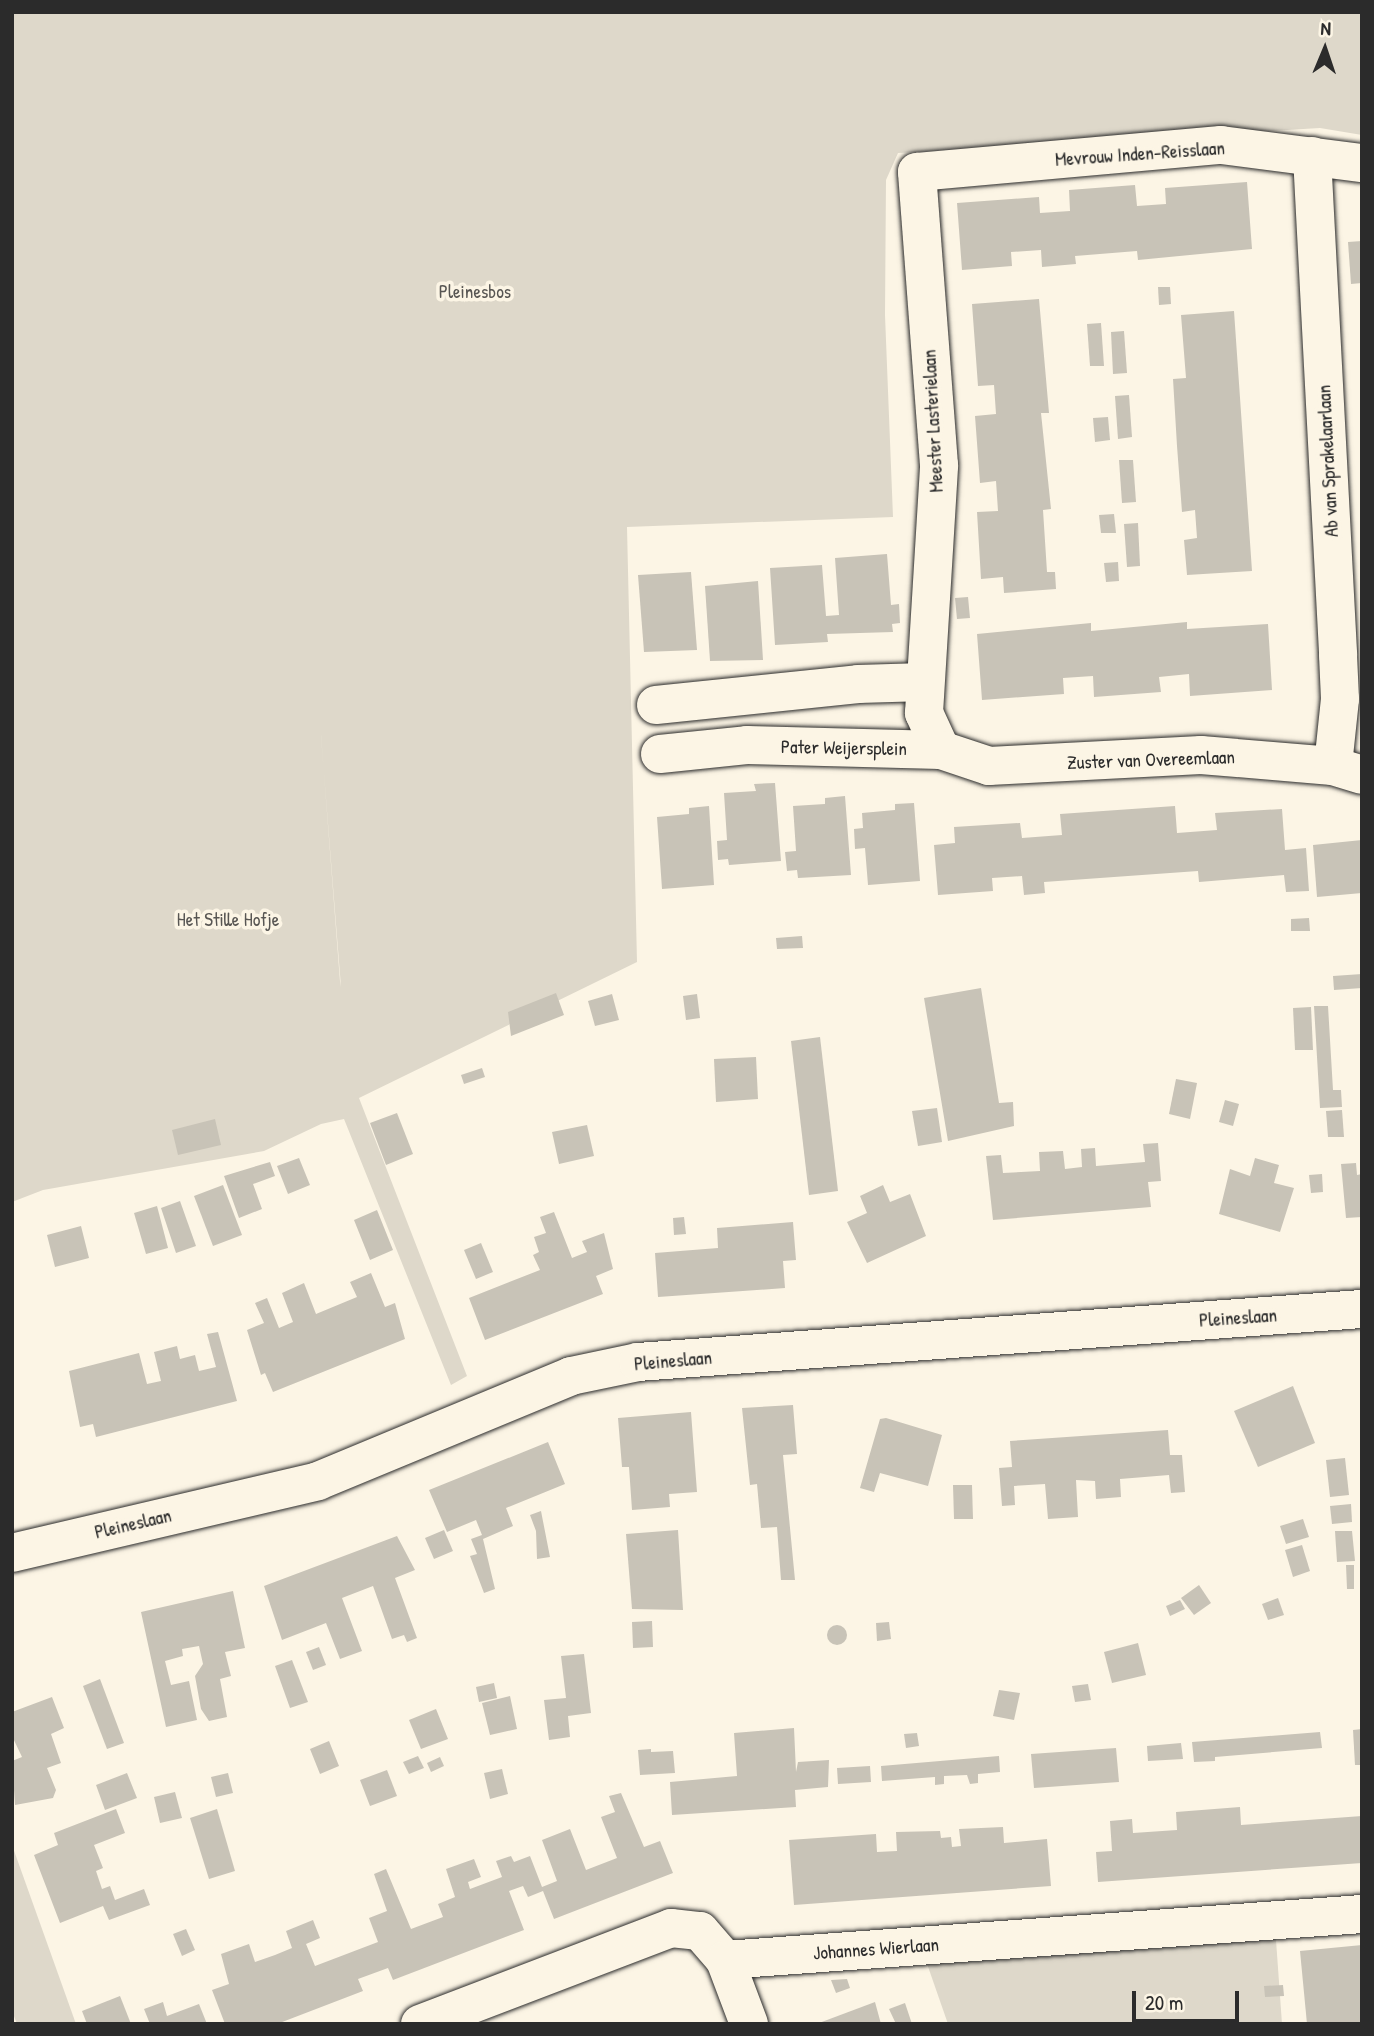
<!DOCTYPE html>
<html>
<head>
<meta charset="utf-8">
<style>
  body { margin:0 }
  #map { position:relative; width:1374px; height:2036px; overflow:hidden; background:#fcf5e5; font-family:"Patrick Hand",sans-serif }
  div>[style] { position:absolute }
  .green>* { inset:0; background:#ded8ca }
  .building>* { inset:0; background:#c8c3b7 }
  .round { border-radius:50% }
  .roads { filter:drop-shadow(0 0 2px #2b2b2b) drop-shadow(0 0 2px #2b2b2b) }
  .minor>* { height:38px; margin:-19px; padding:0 19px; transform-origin:19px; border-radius:19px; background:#fcf5e5 }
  span { translate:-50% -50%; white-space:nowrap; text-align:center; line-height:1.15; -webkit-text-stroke:7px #fcf5e5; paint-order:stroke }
  .street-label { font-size:19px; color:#2b2b2b }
  .park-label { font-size:19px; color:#585653 }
  .frame { position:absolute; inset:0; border:14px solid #2b2b2b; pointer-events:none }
  .north { position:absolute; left:1290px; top:14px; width:70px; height:70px; -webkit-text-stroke:5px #fcf5e5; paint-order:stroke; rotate:2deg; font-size:19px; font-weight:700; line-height:28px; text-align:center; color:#2b2b2b }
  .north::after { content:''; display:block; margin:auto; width:24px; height:32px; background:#2b2b2b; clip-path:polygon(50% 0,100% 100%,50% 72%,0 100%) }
  .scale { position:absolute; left:1132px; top:1991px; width:107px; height:32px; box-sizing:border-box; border:4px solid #2b2b2b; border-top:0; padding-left:9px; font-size:21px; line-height:24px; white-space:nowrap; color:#2b2b2b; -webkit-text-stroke:5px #fcf5e5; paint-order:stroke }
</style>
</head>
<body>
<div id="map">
  <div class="green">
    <i style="clip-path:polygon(evenodd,12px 12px,1362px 12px,1362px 135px,1320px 128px,898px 153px,886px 180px,885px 315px,893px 517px,627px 527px,637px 962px,359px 1098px,467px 1376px,451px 1385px,344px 1119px,321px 1124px,264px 1151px,43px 1190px,12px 1202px,12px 12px,321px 735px,321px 736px,341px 987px,340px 981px,321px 735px)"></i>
    <i style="clip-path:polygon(12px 1845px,76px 2024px,17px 2024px,12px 2011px)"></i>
    <i style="clip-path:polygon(1275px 1926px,1282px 2024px,948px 2024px,925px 1958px)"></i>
  </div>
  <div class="building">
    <i style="clip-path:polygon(1247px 182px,1252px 249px,1138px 260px,1137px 251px,1075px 256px,1076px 264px,1042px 267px,1041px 250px,1011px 252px,1012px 266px,962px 270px,957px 203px,1039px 197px,1040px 213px,1070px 211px,1069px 190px,1135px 185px,1137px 206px,1166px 204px,1165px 188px)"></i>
    <i style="clip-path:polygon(1362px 241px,1362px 283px,1351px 284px,1348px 242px)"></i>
    <i style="clip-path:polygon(1158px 287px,1170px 287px,1171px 304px,1159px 305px)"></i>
    <i style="clip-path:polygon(1039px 299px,1049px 413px,1041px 413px,1051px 509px,1043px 510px,1047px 572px,1055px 572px,1056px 589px,1004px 593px,1003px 577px,981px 579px,977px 512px,998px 511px,996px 481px,980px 483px,975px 416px,996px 414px,994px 385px,978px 386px,972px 304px)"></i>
    <i style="clip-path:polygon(1234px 311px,1252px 571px,1187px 575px,1184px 540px,1197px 538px,1195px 510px,1182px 512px,1177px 446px,1173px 379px,1186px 378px,1181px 315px)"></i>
    <i style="clip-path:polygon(1101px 323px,1104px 366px,1090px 366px,1087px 324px)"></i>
    <i style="clip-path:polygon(1124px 331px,1127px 373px,1113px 374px,1111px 332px)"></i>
    <i style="clip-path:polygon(1129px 395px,1132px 437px,1118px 439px,1115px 396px)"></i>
    <i style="clip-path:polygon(1108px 417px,1110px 440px,1095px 442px,1093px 418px)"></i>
    <i style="clip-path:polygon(1119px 460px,1133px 460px,1136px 502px,1122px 503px)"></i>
    <i style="clip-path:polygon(1114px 514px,1116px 533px,1101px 533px,1099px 515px)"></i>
    <i style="clip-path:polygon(1138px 523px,1140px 566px,1127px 567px,1124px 524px)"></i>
    <i style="clip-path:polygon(887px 554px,891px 605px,899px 604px,900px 623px,892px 624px,893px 632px,827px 634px,828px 642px,775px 645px,770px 568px,822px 565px,826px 616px,839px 615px,835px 558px)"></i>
    <i style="clip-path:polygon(1118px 562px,1119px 581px,1106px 582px,1104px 563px)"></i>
    <i style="clip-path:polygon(691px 572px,697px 650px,644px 652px,638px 575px)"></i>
    <i style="clip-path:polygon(758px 581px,763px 660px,710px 661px,705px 586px)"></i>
    <i style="clip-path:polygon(968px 597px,970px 618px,957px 619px,955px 598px)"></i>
    <i style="clip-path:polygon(1187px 622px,1187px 629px,1268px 624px,1272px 690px,1190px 696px,1189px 674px,1159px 677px,1161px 692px,1094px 697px,1093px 676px,1063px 678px,1064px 694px,982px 700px,977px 634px,1091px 623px,1091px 631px)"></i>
    <i style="clip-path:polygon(775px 783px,781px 861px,729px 865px,728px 859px,718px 860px,717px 841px,727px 840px,724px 793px,756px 791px,754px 784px)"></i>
    <i style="clip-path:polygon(845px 796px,851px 875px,798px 878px,797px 870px,787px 871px,785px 852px,796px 851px,793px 806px,825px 804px,825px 798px)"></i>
    <i style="clip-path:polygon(914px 803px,920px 881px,868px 885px,865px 848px,855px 849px,854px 829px,863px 828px,862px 813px,895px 810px,895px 804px)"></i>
    <i style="clip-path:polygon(709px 806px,714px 885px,662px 889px,657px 817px,689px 814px,689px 808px)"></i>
    <i style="clip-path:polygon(1175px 806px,1177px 833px,1217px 830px,1215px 813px,1282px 809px,1285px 850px,1306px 848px,1309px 891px,1286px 892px,1284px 875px,1199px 882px,1198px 871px,1044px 882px,1045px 893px,1024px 895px,1022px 876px,992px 878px,993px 891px,938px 895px,934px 845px,955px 843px,954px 827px,1020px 823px,1022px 838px,1062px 835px,1060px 814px)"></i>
    <i style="clip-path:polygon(1362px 840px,1362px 893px,1317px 897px,1313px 845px)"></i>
    <i style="clip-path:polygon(1309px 918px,1310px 931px,1291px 931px,1291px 919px)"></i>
    <i style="clip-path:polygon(802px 936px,803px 948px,777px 949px,776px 938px)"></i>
    <i style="clip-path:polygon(1362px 974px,1362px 988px,1334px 990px,1333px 976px)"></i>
    <i style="clip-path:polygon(981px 988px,999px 1103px,1013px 1102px,1014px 1126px,948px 1141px,924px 998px)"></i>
    <i style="clip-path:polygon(556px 993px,564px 1015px,511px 1036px,508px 1012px)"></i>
    <i style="clip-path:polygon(612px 994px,619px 1020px,595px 1026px,588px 1001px)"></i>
    <i style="clip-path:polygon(697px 994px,700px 1018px,686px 1020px,683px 996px)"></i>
    <i style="clip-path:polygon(1314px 1006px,1328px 1006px,1333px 1090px,1341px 1090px,1342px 1107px,1320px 1108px)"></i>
    <i style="clip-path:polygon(1311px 1007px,1313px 1050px,1295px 1050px,1293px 1008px)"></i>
    <i style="clip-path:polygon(820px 1037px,838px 1191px,809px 1195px,791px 1041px)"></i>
    <i style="clip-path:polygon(756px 1057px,758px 1099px,716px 1102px,714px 1059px)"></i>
    <i style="clip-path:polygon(482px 1068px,485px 1077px,464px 1084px,461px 1075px)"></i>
    <i style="clip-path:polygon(1176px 1079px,1197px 1083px,1190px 1119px,1169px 1114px)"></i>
    <i style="clip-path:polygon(1225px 1100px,1239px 1104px,1233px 1126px,1219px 1122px)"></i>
    <i style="clip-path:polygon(937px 1108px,942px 1142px,918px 1146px,912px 1111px)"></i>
    <i style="clip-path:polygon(1342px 1110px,1344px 1137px,1328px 1137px,1326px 1111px)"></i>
    <i style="clip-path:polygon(397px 1113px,413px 1154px,386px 1165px,370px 1123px)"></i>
    <i style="clip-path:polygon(215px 1119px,221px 1145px,178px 1155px,172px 1130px)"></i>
    <i style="clip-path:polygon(587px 1125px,594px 1156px,559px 1164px,552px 1132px)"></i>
    <i style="clip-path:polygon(1158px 1143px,1161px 1181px,1148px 1182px,1151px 1207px,993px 1220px,986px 1156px,1001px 1155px,1003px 1173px,1021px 1172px,1040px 1171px,1039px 1152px,1063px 1151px,1065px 1169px,1082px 1167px,1081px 1149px,1095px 1148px,1096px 1166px,1145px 1162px,1143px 1144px)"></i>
    <i style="clip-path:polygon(299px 1158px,310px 1185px,288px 1194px,277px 1166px)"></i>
    <i style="clip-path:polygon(1255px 1158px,1279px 1165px,1274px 1183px,1294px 1188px,1280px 1232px,1219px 1214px,1230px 1169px,1250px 1176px)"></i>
    <i style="clip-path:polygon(270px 1162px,275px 1176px,253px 1184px,262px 1209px,239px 1218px,224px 1176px)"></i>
    <i style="clip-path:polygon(1356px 1163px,1357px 1175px,1362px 1174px,1362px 1217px,1346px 1218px,1341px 1164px)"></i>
    <i style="clip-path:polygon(1322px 1174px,1323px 1192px,1311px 1193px,1309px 1175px)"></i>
    <i style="clip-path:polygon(223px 1185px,242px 1235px,213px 1246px,194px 1196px)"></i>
    <i style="clip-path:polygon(883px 1185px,890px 1202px,910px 1194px,926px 1236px,867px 1263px,847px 1222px,867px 1213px,860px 1196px)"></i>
    <i style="clip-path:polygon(180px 1201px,196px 1246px,176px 1253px,161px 1208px)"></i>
    <i style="clip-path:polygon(157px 1206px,168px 1248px,146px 1254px,134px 1213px)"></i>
    <i style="clip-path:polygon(377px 1210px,393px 1250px,370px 1260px,354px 1220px)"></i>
    <i style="clip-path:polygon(554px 1212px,572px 1258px,587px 1252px,582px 1241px,604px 1233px,613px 1269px,596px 1276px,603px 1294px,485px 1340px,469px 1298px,540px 1270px,533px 1255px,539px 1252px,534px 1237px,546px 1233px,540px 1217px)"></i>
    <i style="clip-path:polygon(684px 1217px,686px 1234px,674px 1235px,673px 1218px)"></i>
    <i style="clip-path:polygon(793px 1222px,796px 1260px,783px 1261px,785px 1288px,658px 1297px,655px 1253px,718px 1248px,717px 1228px)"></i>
    <i style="clip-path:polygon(81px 1226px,89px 1258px,55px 1267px,47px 1235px)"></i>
    <i style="clip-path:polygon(481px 1243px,493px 1272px,476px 1279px,464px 1250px)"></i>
    <i style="clip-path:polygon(371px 1273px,385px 1307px,395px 1303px,405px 1339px,273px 1392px,265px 1373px,261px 1375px,247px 1330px,264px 1323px,255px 1303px,267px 1298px,279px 1328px,293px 1322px,282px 1293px,304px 1283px,316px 1314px,357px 1297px,350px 1282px)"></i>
    <i style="clip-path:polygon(218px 1332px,237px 1401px,96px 1437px,93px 1424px,80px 1427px,69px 1371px,139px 1353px,147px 1384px,161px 1381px,154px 1352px,177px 1346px,180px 1359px,195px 1355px,199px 1371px,216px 1367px,207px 1334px)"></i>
    <i style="clip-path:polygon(1293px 1386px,1315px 1443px,1258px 1467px,1234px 1411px)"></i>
    <i style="clip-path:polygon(793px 1405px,797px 1454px,783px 1455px,795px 1580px,781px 1580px,777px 1527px,761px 1528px,757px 1484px,750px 1485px,742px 1408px)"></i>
    <i style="clip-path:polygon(691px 1412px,697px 1492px,669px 1494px,670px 1507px,632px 1510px,629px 1467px,622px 1467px,618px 1418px)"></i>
    <i style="clip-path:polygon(886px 1418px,942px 1435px,928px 1486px,880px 1473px,874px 1492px,860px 1488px,880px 1419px)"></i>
    <i style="clip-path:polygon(1168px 1430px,1170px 1455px,1182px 1455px,1185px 1492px,1171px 1493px,1169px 1475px,1120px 1479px,1121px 1497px,1096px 1499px,1095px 1481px,1076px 1480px,1078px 1517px,1048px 1519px,1045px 1484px,1014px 1486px,1015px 1505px,1002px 1506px,999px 1468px,1012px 1467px,1010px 1441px)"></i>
    <i style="clip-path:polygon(548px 1442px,565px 1484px,506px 1508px,513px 1526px,483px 1539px,495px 1589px,484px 1593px,470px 1556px,477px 1554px,471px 1539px,482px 1535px,476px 1520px,447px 1532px,429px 1490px)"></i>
    <i style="clip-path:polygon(1345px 1458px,1349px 1495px,1330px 1497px,1326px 1460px)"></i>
    <i style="clip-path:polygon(953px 1485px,972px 1485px,973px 1519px,954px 1519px)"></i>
    <i style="clip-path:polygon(1351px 1504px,1352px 1522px,1332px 1524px,1330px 1506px)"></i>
    <i style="clip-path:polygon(541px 1511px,550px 1557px,537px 1559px,536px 1531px,530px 1515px)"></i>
    <i style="clip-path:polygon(1303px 1519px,1309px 1537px,1286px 1544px,1280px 1526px)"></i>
    <i style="clip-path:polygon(444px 1530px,453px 1551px,434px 1559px,425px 1538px)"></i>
    <i style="clip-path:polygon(678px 1530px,683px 1610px,632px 1609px,626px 1534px)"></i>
    <i style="clip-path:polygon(1335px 1531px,1352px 1531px,1355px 1561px,1337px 1562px)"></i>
    <i style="clip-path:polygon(397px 1536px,415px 1570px,395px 1578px,417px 1638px,407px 1642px,404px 1635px,392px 1639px,373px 1586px,342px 1598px,362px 1651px,340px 1659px,326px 1623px,282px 1640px,264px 1586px)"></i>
    <i style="clip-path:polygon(1302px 1545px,1310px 1571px,1293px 1577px,1285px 1550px)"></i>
    <i style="clip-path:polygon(1346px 1565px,1354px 1565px,1354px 1589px,1347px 1589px)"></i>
    <i style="clip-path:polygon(1199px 1585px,1211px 1603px,1194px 1615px,1181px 1598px)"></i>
    <i style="clip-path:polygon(233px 1591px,245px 1648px,225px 1652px,231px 1676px,220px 1679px,227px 1717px,209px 1721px,201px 1709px,195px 1676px,203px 1664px,199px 1646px,182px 1649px,183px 1656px,165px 1661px,171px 1685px,189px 1681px,197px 1720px,166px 1727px,141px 1612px)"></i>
    <i style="clip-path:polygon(1278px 1598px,1284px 1615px,1268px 1620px,1262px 1604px)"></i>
    <i style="clip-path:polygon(1180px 1600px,1185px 1609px,1170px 1616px,1166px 1606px)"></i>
    <i style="clip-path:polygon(652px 1621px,653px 1647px,633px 1648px,632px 1622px)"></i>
    <i style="clip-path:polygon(889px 1622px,891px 1639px,877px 1641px,876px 1623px)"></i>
    <i class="round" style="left:827px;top:1625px;width:20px;height:20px"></i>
    <i style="clip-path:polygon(1138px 1643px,1146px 1675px,1112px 1683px,1104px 1652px)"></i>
    <i style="clip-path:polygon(319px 1647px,326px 1665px,313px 1670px,306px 1652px)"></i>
    <i style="clip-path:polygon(584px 1654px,591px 1713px,568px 1716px,570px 1737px,549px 1740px,544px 1700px,566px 1698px,561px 1656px)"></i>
    <i style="clip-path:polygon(292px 1660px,308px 1702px,290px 1708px,275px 1666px)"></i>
    <i style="clip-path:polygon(100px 1679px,124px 1743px,107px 1749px,83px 1686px)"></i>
    <i style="clip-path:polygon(494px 1683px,497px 1698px,479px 1702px,476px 1687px)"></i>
    <i style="clip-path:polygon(1088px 1684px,1091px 1700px,1075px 1702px,1072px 1686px)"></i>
    <i style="clip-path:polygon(999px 1690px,1020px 1693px,1014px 1720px,993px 1716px)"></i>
    <i style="clip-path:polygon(510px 1696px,517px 1729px,490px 1735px,482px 1703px)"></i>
    <i style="clip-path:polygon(52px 1697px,64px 1728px,51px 1734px,61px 1763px,47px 1768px,56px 1790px,53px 1798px,15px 1805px,12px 1761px,22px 1757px,12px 1736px,12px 1712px)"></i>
    <i style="clip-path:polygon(436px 1709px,448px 1739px,421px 1749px,409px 1720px)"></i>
    <i style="clip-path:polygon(794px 1728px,796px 1772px,798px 1762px,829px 1760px,828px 1787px,795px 1790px,796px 1807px,672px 1815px,670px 1782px,737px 1776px,734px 1733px)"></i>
    <i style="clip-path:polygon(1362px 1729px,1362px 1765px,1355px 1765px,1353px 1730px)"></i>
    <i style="clip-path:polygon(1320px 1732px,1322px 1748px,1215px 1757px,1215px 1761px,1194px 1762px,1192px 1742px)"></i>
    <i style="clip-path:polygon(917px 1733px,919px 1746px,906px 1748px,904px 1734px)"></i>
    <i style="clip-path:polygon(329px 1741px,339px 1766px,320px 1774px,310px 1749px)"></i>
    <i style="clip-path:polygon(1181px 1743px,1183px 1759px,1148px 1761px,1147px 1746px)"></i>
    <i style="clip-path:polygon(1116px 1748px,1119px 1782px,1034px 1788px,1031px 1754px)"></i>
    <i style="clip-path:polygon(651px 1749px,651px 1752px,673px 1751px,675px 1773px,640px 1775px,638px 1750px)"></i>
    <i style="clip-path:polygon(418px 1756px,424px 1768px,409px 1774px,403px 1762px)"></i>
    <i style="clip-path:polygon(999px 1756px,1000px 1772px,978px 1774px,978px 1783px,970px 1784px,967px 1775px,944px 1776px,944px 1784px,935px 1785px,935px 1777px,882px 1781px,881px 1766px)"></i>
    <i style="clip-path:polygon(440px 1757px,444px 1766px,431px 1772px,427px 1763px)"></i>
    <i style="clip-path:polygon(870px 1766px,871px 1782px,838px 1784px,837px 1768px)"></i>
    <i style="clip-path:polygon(502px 1769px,508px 1794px,490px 1799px,484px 1773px)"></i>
    <i style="clip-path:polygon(387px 1770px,397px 1796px,370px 1806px,360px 1780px)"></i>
    <i style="clip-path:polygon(127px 1773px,137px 1798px,105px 1810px,96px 1785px)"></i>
    <i style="clip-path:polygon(228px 1773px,233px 1793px,216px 1797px,211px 1777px)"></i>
    <i style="clip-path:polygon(175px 1792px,182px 1818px,160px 1823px,154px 1797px)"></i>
    <i style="clip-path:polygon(621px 1793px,644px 1847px,660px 1841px,673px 1873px,554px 1919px,543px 1891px,528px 1897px,523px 1886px,509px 1891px,524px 1930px,393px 1980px,388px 1968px,358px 1979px,363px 1991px,277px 2024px,225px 2024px,212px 1990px,229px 1984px,221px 1954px,249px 1944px,255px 1962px,275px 1955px,292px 1948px,286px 1931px,313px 1920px,320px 1938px,306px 1944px,315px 1966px,378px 1942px,369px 1918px,387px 1911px,374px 1874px,386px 1869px,411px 1929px,443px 1917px,438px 1904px,455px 1897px,446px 1869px,474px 1859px,481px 1877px,468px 1882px,470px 1889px,502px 1877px,496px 1861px,511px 1856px,514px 1862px,530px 1856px,542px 1887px,557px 1881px,542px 1840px,570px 1829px,586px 1870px,617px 1858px,601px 1817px,615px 1812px,609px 1796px)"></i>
    <i style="clip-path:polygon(1240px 1807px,1241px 1825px,1362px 1816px,1362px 1863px,1098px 1882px,1096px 1852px,1112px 1851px,1110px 1821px,1132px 1819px,1133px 1833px,1177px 1830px,1176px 1812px)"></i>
    <i style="clip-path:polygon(116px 1809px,125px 1833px,94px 1845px,103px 1868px,96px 1871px,102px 1889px,110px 1886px,115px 1900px,144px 1889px,150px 1905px,109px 1920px,103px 1906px,60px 1923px,34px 1855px,58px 1845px,54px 1833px)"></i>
    <i style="clip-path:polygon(217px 1809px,235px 1871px,209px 1879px,190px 1818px)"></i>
    <i style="clip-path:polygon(1003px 1827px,1004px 1843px,1047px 1839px,1051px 1886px,794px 1905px,789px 1840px,876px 1834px,877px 1852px,897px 1851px,896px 1832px,940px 1831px,941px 1838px,951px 1837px,952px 1847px,961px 1846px,959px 1829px)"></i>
    <i style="clip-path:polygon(186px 1929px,195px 1950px,182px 1956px,173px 1934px)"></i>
    <i style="clip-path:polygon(1362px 1945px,1362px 2024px,1307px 2024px,1300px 1951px)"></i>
    <i style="clip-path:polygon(847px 1979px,850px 1988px,836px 1993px,831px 1980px)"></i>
    <i style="clip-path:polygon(1283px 1985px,1284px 1996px,1265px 1997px,1264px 1986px)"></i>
    <i style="clip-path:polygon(120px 1996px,131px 2024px,87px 2024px,82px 2011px)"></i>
    <i style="clip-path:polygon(163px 2002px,167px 2016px,199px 2004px,207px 2024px,150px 2024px,144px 2009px)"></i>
    <i style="clip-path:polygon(875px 2002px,881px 2024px,819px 2024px,819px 2023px)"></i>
    <i style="clip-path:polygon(905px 2003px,912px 2024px,896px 2024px,889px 2009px)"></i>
  </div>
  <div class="roads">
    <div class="minor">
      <i style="left:1312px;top:156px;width:500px;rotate:87deg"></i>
      <i style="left:1338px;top:655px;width:44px;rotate:87.4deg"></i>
      <i style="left:1340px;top:699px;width:67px;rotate:96deg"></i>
      <i style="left:656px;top:705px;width:203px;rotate:-5.9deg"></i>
      <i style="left:858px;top:684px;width:67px;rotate:-1.7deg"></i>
      <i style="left:941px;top:750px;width:41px;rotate:-114.7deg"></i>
      <i style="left:924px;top:713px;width:248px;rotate:-86.5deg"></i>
      <i style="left:939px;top:465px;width:294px;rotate:-94.3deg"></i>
      <i style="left:917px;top:172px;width:305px;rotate:-5.1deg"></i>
      <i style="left:1221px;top:145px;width:142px;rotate:7.3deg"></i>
      <i style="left:660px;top:754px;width:87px;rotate:-5.9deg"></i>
      <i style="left:747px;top:745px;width:194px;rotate:1.5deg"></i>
      <i style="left:941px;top:750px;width:51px;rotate:18.4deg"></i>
      <i style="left:989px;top:766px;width:212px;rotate:-3deg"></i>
      <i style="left:1201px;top:755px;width:132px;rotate:4.8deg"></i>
      <i style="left:1333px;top:766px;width:30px;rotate:17deg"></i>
      <i style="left:12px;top:1553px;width:314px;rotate:-13.2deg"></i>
      <i style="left:318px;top:1481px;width:274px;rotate:-22.5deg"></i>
      <i style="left:571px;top:1376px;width:68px;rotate:-11.8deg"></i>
      <i style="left:638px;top:1362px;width:726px;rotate:-4.19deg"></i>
      <i style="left:725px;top:1960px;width:68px;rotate:69.4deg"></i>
      <i style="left:420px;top:2024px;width:269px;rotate:-20.9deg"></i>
      <i style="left:671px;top:1928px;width:29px;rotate:6deg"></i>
      <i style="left:700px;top:1931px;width:38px;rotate:49deg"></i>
      <i style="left:725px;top:1960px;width:639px;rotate:-4.13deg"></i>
    </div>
  </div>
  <div class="street-label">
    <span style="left:1140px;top:154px;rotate:-4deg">Mevrouw Inden-Reisslaan</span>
    <span style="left:933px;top:421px;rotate:-93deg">Meester Lasterielaan</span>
    <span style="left:1328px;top:461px;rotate:-93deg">Ab van Sprakelaarlaan</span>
    <span style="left:844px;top:748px;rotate:1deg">Pater Weijersplein</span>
    <span style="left:1151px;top:760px;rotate:-2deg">Zuster van Overeemlaan</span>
    <span style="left:1238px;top:1318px;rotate:-4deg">Pleineslaan</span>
    <span style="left:673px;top:1361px;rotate:-5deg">Pleineslaan</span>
    <span style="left:133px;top:1524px;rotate:-13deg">Pleineslaan</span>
    <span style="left:876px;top:1949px;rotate:-4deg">Johannes Wierlaan</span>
  </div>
  <div class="park-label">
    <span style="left:475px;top:292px">Pleinesbos</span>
    <span style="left:228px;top:920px">Het Stille Hofje</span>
  </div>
  <div class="frame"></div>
  <div class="north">N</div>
  <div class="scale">20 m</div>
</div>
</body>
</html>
